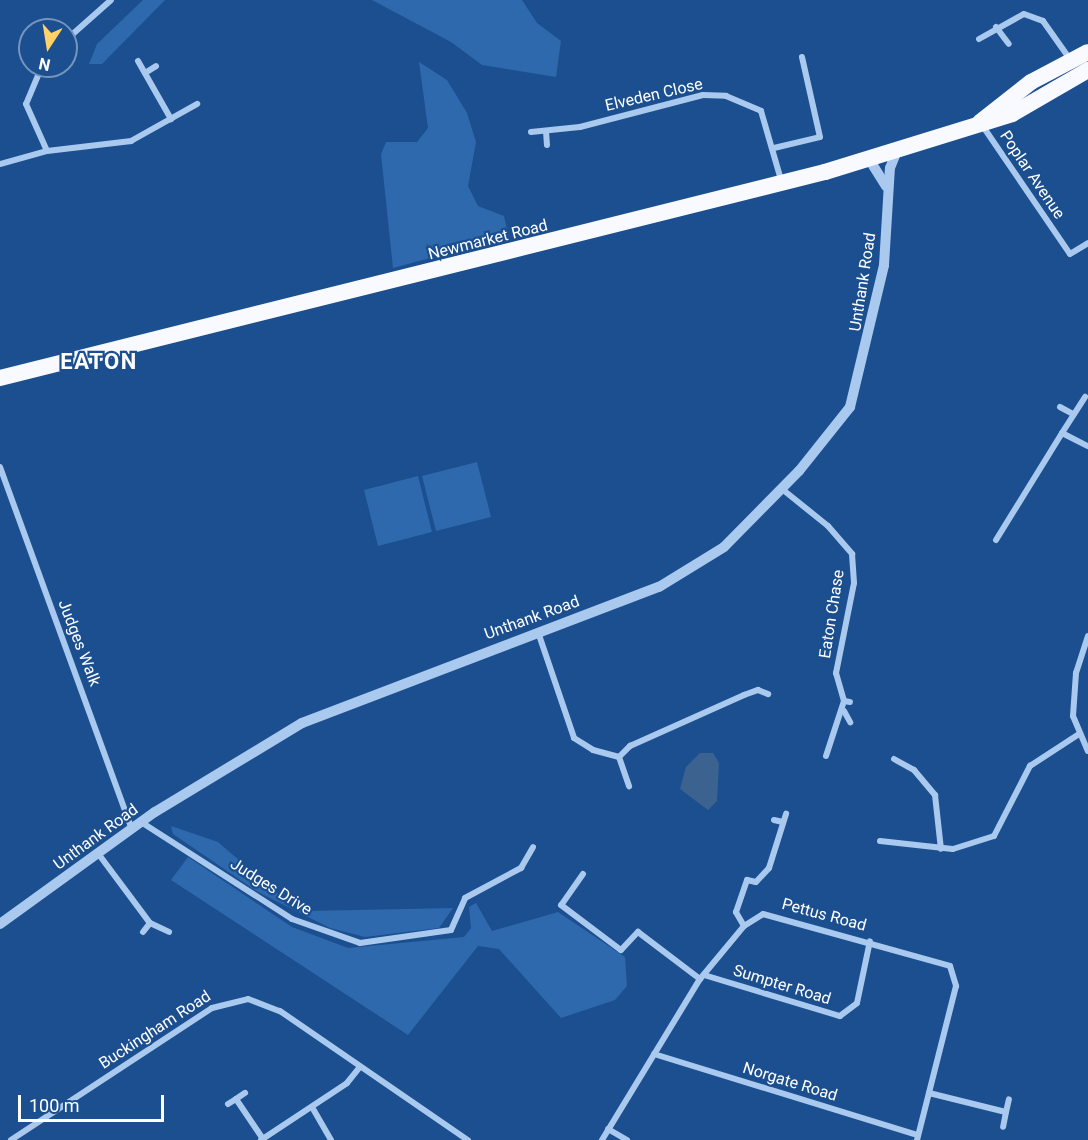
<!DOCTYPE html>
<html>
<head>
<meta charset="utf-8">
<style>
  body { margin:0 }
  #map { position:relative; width:1088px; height:1140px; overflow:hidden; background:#1b4f8f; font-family:Roboto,sans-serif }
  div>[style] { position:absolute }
  .green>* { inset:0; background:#2e69ad }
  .water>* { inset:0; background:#3c6290 }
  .minor>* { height:6px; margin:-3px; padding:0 3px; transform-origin:3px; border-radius:3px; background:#a9c9ee }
  .tertiary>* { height:10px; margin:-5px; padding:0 5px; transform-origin:5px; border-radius:5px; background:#a9c9ee }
  .trunk>* { height:16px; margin:-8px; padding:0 8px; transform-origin:8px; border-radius:8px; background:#f8faff }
  span { translate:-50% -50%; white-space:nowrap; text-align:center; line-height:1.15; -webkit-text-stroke:4.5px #1b4f8f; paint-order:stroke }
  .street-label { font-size:16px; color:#fff }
  .district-label { font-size:22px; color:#fff; font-weight:700; letter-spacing:1.5px }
  .north { position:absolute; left:18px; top:18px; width:60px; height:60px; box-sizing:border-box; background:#1b4f8f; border:2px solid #7695bc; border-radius:50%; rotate:192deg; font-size:16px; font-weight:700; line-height:24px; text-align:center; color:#fff }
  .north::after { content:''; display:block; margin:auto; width:21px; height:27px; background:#ffd166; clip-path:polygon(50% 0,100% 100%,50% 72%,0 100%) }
  .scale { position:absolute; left:18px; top:1095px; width:146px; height:27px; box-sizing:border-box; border:3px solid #fff; border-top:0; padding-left:8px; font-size:18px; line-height:21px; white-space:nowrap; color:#fff; -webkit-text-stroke:4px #1b4f8f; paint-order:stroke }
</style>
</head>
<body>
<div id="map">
  <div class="green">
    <i style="clip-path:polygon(143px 0,165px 0,102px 64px,89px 64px,97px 44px)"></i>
    <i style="clip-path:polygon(372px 0,522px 0,537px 23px,561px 41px,556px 77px,482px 65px,451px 42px)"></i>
    <i style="clip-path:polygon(419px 62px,447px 80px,467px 113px,476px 142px,468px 186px,478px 206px,504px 216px,509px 237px,393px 268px,381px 154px,386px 142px,417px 142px,428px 128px)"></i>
    <i style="clip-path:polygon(477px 462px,491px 517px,436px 531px,422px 476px)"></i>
    <i style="clip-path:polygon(418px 476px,432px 532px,378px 546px,364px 490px)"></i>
    <i style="clip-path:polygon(171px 826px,218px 842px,284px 899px,307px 911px,453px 908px,439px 928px,365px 937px,330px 928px,258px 892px,173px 834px)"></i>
    <i style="clip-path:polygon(188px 857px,292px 927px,348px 948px,464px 937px,471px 928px,469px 907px,476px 903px,492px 931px,558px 912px,625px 957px,627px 986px,615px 1000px,561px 1018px,499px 949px,478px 946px,408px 1035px,171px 880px)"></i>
  </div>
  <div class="water">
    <i style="clip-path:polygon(700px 753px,713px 753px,719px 763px,717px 801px,708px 810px,680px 789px,686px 767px)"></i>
  </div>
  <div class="minor">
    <i style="left:996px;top:27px;width:21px;rotate:53deg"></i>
    <i style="left:979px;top:39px;width:51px;rotate:-29.1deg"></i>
    <i style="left:1024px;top:14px;width:20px;rotate:20deg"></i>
    <i style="left:1043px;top:21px;width:42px;rotate:54.8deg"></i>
    <i style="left:66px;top:40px;width:60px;rotate:-41.6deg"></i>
    <i style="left:138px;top:61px;width:67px;rotate:60.4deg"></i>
    <i style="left:42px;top:66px;width:41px;rotate:112.8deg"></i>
    <i style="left:26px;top:104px;width:51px;rotate:65.9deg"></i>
    <i style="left:145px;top:73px;width:13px;rotate:-32deg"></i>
    <i style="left:982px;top:125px;width:156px;rotate:55.7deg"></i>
    <i style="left:1070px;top:254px;width:21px;rotate:-31deg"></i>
    <i style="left:546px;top:131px;width:14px;rotate:86deg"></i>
    <i style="left:531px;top:132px;width:49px;rotate:-5.8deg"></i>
    <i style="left:580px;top:127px;width:127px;rotate:-14.6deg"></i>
    <i style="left:703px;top:95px;width:23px;rotate:2deg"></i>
    <i style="left:726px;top:96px;width:38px;rotate:23deg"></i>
    <i style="left:761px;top:111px;width:72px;rotate:73.8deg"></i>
    <i style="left:774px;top:148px;width:47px;rotate:-13.4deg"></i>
    <i style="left:820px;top:137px;width:82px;rotate:-102.7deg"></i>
    <i style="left:0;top:164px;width:49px;rotate:-15.5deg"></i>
    <i style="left:47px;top:151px;width:85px;rotate:-6.8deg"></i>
    <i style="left:131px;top:141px;width:76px;rotate:-29.3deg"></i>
    <i style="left:1060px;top:407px;width:15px;rotate:28deg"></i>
    <i style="left:1062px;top:433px;width:43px;rotate:-57.4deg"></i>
    <i style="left:0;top:467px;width:386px;rotate:70deg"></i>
    <i style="left:782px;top:489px;width:59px;rotate:38.8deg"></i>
    <i style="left:828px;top:526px;width:37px;rotate:49deg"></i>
    <i style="left:852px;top:554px;width:29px;rotate:86deg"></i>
    <i style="left:854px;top:583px;width:92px;rotate:101.3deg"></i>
    <i style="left:836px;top:673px;width:29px;rotate:74deg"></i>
    <i style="left:844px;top:701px;width:6px;rotate:9deg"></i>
    <i style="left:996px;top:540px;width:126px;rotate:-58.3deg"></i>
    <i style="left:1062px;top:433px;width:29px;rotate:27deg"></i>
    <i style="left:538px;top:632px;width:112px;rotate:71.2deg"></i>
    <i style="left:574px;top:738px;width:22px;rotate:32deg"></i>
    <i style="left:593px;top:750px;width:27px;rotate:15deg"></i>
    <i style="left:619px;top:757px;width:31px;rotate:71deg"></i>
    <i style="left:1088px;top:636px;width:39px;rotate:108deg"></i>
    <i style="left:1076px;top:673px;width:43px;rotate:94deg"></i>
    <i style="left:1073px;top:716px;width:38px;rotate:67deg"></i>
    <i style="left:844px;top:711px;width:13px;rotate:61deg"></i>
    <i style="left:826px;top:756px;width:58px;rotate:-71.9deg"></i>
    <i style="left:619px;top:757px;width:16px;rotate:-45deg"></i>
    <i style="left:630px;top:746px;width:125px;rotate:-24.1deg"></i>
    <i style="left:744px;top:695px;width:15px;rotate:-20deg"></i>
    <i style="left:758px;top:690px;width:11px;rotate:22deg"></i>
    <i style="left:894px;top:759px;width:23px;rotate:29deg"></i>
    <i style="left:914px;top:770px;width:33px;rotate:50deg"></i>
    <i style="left:935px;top:795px;width:54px;rotate:83.7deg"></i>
    <i style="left:774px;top:820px;width:9px;rotate:13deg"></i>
    <i style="left:141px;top:822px;width:179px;rotate:32.7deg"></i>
    <i style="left:292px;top:919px;width:72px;rotate:19.4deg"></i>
    <i style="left:360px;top:943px;width:92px;rotate:-8.1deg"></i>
    <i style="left:451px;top:930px;width:35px;rotate:-66deg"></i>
    <i style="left:465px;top:898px;width:64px;rotate:-28.2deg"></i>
    <i style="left:521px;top:868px;width:24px;rotate:-60deg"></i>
    <i style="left:880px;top:841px;width:73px;rotate:6.3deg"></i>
    <i style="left:953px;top:849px;width:43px;rotate:-17.6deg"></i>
    <i style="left:994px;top:836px;width:79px;rotate:-62.8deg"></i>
    <i style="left:1030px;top:766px;width:59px;rotate:-33.1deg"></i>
    <i style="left:100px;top:856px;width:84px;rotate:53.3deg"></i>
    <i style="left:150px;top:923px;width:21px;rotate:25deg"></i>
    <i style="left:583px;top:874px;width:38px;rotate:125deg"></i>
    <i style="left:561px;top:905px;width:75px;rotate:36.9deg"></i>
    <i style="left:621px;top:950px;width:25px;rotate:-47deg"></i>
    <i style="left:638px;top:932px;width:78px;rotate:37.2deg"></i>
    <i style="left:744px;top:926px;width:16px;rotate:-120deg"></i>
    <i style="left:736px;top:912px;width:34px;rotate:-71deg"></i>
    <i style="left:747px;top:880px;width:9px;rotate:13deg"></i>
    <i style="left:756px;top:882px;width:19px;rotate:-47deg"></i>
    <i style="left:769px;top:868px;width:57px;rotate:-72.5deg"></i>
    <i style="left:143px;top:932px;width:11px;rotate:-52deg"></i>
    <i style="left:704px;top:975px;width:142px;rotate:16.8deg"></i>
    <i style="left:840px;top:1016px;width:21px;rotate:-37deg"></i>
    <i style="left:857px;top:1003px;width:63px;rotate:-78.2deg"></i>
    <i style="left:654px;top:1054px;width:276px;rotate:17.1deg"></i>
    <i style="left:929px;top:1093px;width:79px;rotate:13.9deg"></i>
    <i style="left:1006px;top:1112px;width:15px;rotate:101deg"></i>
    <i style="left:236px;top:1099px;width:11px;rotate:-34deg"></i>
    <i style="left:228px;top:1104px;width:9px;rotate:-32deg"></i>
    <i style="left:236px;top:1099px;width:48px;rotate:56deg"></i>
    <i style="left:312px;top:1107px;width:38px;rotate:60deg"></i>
    <i style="left:1006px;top:1112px;width:13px;rotate:-77deg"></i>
    <i style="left:608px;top:1129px;width:22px;rotate:30deg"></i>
    <i style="left:11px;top:1140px;width:240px;rotate:-33.3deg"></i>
    <i style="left:212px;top:1008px;width:37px;rotate:-14deg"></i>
    <i style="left:248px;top:999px;width:34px;rotate:21deg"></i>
    <i style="left:280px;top:1011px;width:228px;rotate:34.5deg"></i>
    <i style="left:261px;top:1140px;width:103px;rotate:-33.5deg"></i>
    <i style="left:347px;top:1083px;width:19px;rotate:-51deg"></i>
    <i style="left:602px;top:1140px;width:188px;rotate:-58.7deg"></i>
    <i style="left:700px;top:979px;width:69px;rotate:-50.3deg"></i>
    <i style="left:744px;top:926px;width:22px;rotate:-32deg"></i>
    <i style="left:763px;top:914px;width:194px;rotate:15.5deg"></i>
    <i style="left:950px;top:966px;width:21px;rotate:73deg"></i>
    <i style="left:956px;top:986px;width:159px;rotate:104.2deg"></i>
  </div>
  <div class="tertiary">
    <i style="left:869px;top:159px;width:32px;rotate:58deg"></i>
    <i style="left:0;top:924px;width:191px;rotate:-35.9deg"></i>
    <i style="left:155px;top:812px;width:172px;rotate:-31.2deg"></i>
    <i style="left:302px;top:723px;width:382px;rotate:-20.9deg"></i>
    <i style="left:659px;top:587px;width:76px;rotate:-31.6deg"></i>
    <i style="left:724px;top:547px;width:107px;rotate:-45.4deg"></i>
    <i style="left:799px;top:471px;width:82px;rotate:-51.4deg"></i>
    <i style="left:850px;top:407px;width:146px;rotate:-76.5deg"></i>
    <i style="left:884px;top:265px;width:97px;rotate:-86.5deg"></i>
    <i style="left:890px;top:168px;width:18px;rotate:-68deg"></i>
  </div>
  <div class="trunk">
    <i style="left:980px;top:122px;width:65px;rotate:-38.1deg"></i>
    <i style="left:1031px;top:82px;width:64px;rotate:-27.8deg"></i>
    <i style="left:0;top:378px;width:850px;rotate:-14.02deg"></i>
    <i style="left:825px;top:172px;width:196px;rotate:-17.2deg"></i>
    <i style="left:1012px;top:114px;width:88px;rotate:-30.1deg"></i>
  </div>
  <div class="street-label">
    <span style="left:654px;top:95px;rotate:-13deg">Elveden Close</span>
    <span style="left:1032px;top:175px;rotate:56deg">Poplar Avenue</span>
    <span style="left:488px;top:240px;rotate:-14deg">Newmarket Road</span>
    <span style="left:863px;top:282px;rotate:-81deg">Unthank Road</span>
    <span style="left:832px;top:614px;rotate:-81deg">Eaton Chase</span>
    <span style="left:532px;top:618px;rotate:-20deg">Unthank Road</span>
    <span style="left:79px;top:643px;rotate:69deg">Judges Walk</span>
    <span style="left:96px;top:837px;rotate:-36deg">Unthank Road</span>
    <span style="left:271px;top:887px;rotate:32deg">Judges Drive</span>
    <span style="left:824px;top:915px;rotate:15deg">Pettus Road</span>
    <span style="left:782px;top:985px;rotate:17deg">Sumpter Road</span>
    <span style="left:155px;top:1030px;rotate:-33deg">Buckingham Road</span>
    <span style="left:790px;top:1082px;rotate:17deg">Norgate Road</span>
  </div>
  <div class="district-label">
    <span style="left:99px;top:362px">EATON</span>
  </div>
  <div class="north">N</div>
  <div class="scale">100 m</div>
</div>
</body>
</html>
